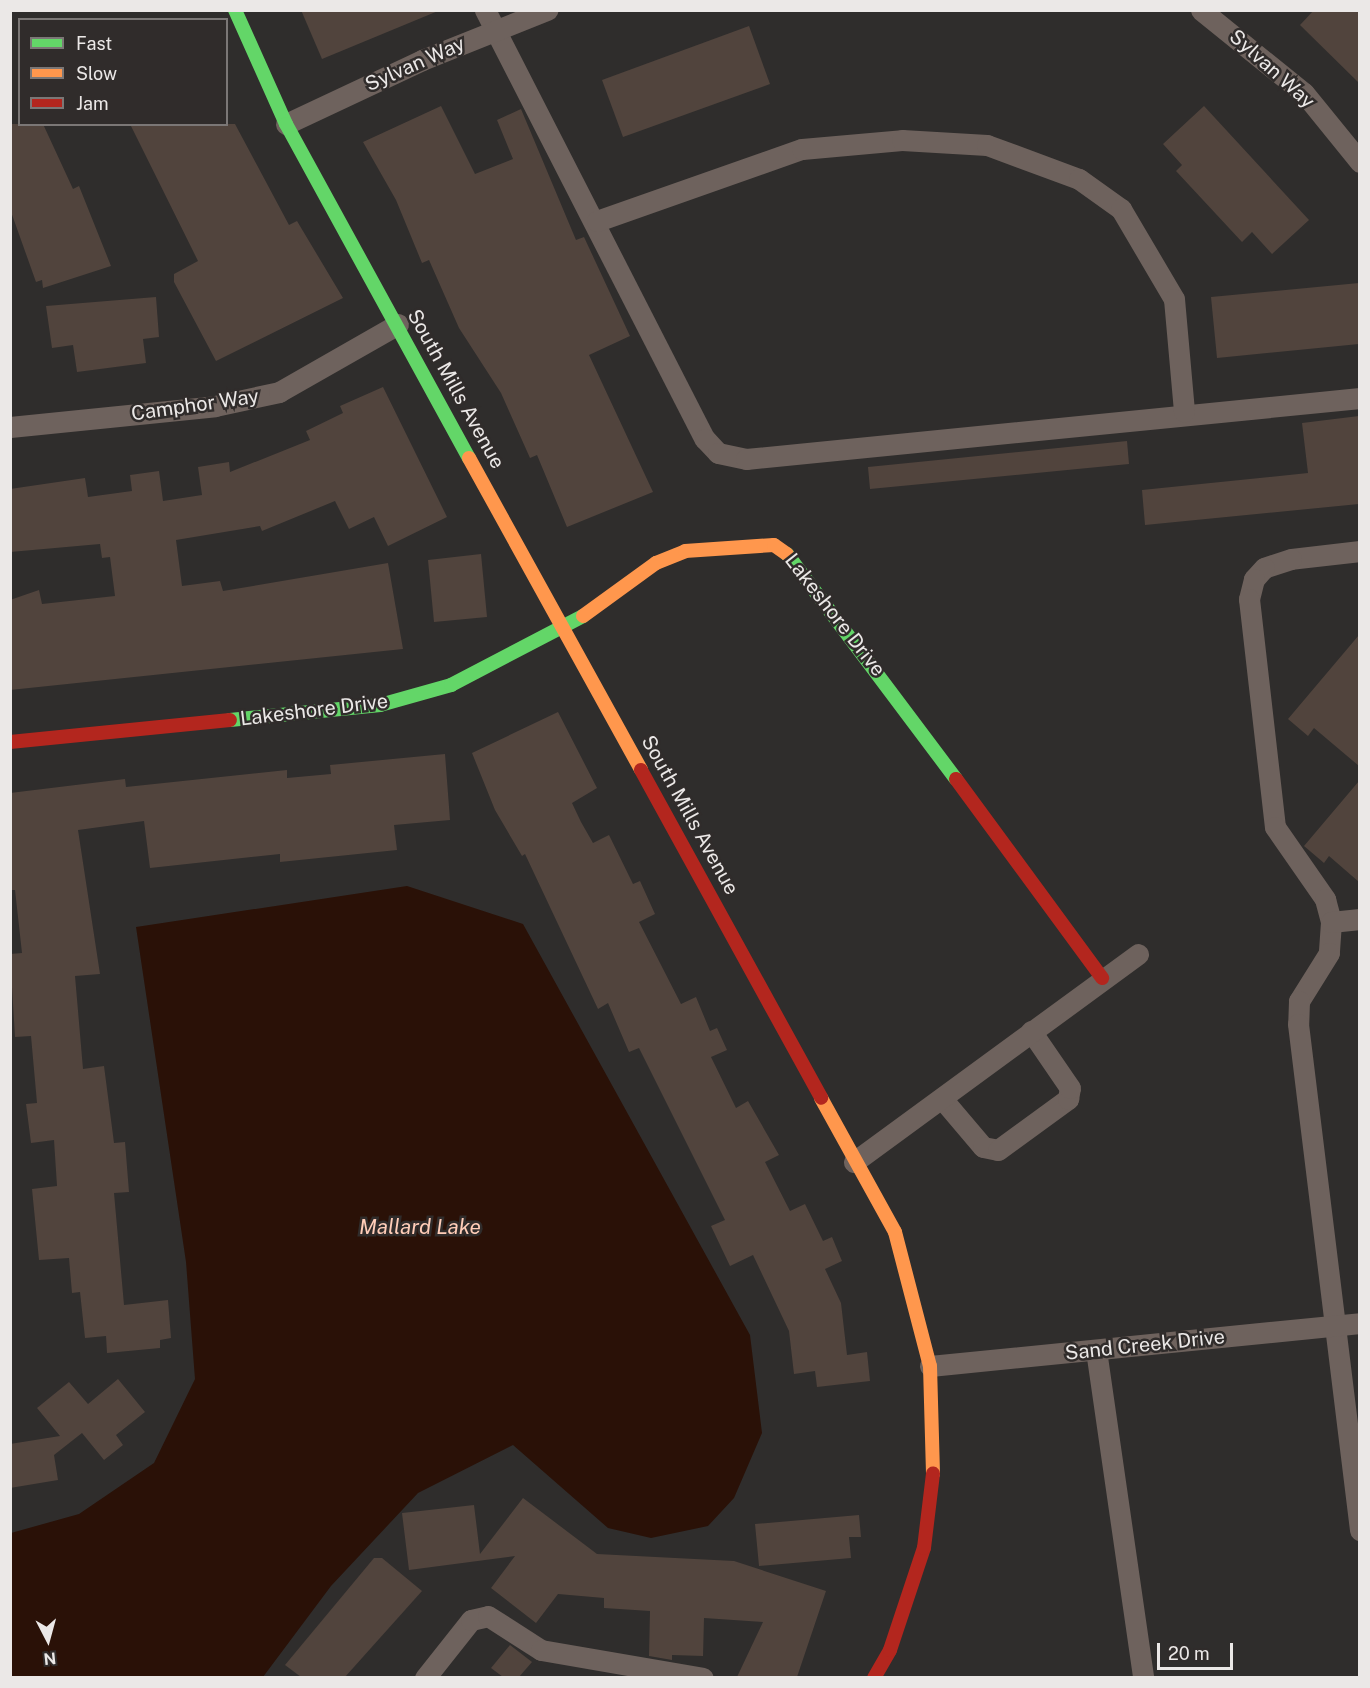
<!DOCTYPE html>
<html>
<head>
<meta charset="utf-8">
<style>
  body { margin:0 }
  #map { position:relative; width:1370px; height:1688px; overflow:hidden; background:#2f2d2c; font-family:"Public Sans",sans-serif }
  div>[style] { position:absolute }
  .water>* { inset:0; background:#2a1107 }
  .building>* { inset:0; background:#51443d }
  .street>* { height:21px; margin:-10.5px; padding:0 10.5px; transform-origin:10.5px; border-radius:10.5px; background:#6e625d }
  .fast>* { height:14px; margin:-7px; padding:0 7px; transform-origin:7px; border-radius:7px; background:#63d668 }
  .slow>* { height:14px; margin:-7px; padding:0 7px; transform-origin:7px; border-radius:7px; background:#ff974d }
  .jam>* { height:14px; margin:-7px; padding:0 7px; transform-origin:7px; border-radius:7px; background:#b3261e }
  span { translate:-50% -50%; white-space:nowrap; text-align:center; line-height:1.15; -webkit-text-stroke:5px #302c2b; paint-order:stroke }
  .street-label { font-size:20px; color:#ebe8e7 }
  .water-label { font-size:21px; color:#ffcdb8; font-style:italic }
  .frame { position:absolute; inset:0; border:12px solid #ebe8e7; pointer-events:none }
  .legend { position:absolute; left:18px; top:18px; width:210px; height:108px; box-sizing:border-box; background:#302c2b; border:2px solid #7b7776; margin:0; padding:8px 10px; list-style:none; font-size:18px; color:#ebe8e7 }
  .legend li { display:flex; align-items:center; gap:12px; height:30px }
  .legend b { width:30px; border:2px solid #7b7776 }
  .north { position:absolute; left:18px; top:1610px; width:60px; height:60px; -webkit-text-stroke:4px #302c2b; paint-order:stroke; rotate:174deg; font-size:16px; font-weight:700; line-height:24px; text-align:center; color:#ebe8e7 }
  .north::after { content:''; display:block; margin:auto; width:21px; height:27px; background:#ebe8e7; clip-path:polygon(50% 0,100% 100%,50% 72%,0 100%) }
  .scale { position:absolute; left:1157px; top:1643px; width:76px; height:27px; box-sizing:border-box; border:3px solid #ebe8e7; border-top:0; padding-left:8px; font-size:18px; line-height:21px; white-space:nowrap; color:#ebe8e7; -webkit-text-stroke:4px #302c2b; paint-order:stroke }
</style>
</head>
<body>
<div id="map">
  <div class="water">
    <i style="clip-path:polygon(407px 886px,523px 924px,750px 1335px,762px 1433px,734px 1498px,708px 1526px,651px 1538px,608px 1528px,513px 1445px,418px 1493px,331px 1586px,263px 1677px,11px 1677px,11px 1533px,79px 1514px,154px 1463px,195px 1379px,186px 1262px,136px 927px)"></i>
  </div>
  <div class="building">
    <i style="clip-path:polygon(301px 10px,438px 10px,438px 11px,322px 59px)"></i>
    <i style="clip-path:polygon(1314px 10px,1359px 10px,1359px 83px,1300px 25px)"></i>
    <i style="clip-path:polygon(749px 26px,770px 84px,623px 137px,602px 80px)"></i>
    <i style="clip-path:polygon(441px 106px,475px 174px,513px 159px,497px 120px,521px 109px,576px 240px,584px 237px,630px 336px,589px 355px,653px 492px,567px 527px,537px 455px,530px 458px,501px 393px,459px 328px,429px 260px,422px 263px,396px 200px,363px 142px)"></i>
    <i style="clip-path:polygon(1204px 106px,1309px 220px,1272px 254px,1252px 232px,1242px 242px,1176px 171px,1182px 165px,1163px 144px)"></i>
    <i style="clip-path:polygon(10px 124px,43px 124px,73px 189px,79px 186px,111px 266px,43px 288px,42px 280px,36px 282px,10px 209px)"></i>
    <i style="clip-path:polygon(130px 124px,235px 124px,289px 225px,297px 221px,343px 298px,216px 361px,174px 282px,174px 274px,198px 261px)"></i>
    <i style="clip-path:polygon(1359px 283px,1359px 344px,1217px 358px,1211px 297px)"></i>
    <i style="clip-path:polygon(156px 297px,159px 337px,143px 339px,146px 363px,77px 372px,73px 345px,52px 348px,46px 306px)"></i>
    <i style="clip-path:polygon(383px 387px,447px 517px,388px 546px,374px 517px,349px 529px,335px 501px,262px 531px,260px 526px,176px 540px,182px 586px,220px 581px,223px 591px,388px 563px,403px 649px,10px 690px,10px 600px,39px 590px,42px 604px,115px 596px,110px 557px,102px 558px,100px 544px,10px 552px,10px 489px,85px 478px,88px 497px,132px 491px,130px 475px,159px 471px,163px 501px,202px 495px,198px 467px,229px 462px,230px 472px,310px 440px,306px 431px,343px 413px,340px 406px)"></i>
    <i style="clip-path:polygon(1359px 416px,1359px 504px,1145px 525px,1142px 490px,1308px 473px,1302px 423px)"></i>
    <i style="clip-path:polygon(1127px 441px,1129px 464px,870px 489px,868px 467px)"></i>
    <i style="clip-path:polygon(481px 554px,487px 617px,434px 622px,428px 560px)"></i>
    <i style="clip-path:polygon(1359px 635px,1359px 766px,1314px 728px,1308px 736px,1288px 719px)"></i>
    <i style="clip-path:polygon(558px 712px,597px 788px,572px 803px,581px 822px,593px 843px,609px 835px,633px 884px,640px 881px,655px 914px,639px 922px,681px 1004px,696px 997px,710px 1031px,717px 1028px,727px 1050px,711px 1057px,736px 1108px,748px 1101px,779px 1155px,765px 1162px,790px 1211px,805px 1204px,823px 1241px,832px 1237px,842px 1261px,825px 1269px,841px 1303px,847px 1355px,867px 1352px,870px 1381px,817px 1387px,815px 1371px,794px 1374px,789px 1331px,753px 1255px,730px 1266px,711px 1226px,725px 1220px,639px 1048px,629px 1052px,608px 1003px,598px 1009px,525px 854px,522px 856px,495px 810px,472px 753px)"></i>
    <i style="clip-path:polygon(445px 754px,450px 820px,394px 825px,397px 850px,280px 862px,280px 854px,150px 868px,144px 821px,78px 830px,100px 974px,75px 976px,83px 1069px,104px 1066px,114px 1143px,125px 1142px,129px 1192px,114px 1193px,124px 1305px,168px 1300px,171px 1338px,160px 1340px,160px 1348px,107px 1353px,106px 1336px,85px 1338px,80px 1292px,72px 1293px,69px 1258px,39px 1260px,32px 1189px,57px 1186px,54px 1140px,31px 1143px,26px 1104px,37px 1103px,31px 1036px,15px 1037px,10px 954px,22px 953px,15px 890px,10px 890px,10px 793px,125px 779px,126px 787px,287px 770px,287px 778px,331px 774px,330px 765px)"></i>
    <i style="clip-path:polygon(1359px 781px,1359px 882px,1329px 856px,1324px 863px,1304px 846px)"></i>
    <i style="clip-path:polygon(118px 1379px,145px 1412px,116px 1435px,123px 1445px,104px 1460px,82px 1433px,54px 1455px,58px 1480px,10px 1488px,10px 1444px,60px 1436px,37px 1408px,69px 1382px,88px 1404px)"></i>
    <i style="clip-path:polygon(523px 1498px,597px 1554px,734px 1561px,826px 1591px,797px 1677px,737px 1677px,763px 1622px,704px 1618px,703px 1656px,672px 1655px,672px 1660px,649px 1656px,650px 1611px,604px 1608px,604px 1598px,558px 1594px,536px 1623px,491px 1588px,515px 1556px,409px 1570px,402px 1513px,474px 1505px,480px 1554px)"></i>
    <i style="clip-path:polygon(859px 1515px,861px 1537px,849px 1537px,851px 1558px,759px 1566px,755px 1524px)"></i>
    <i style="clip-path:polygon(374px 1558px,382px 1558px,422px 1591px,345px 1677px,301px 1677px,285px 1665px)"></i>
    <i style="clip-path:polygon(510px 1645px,532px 1662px,519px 1677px,503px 1677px,491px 1668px)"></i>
  </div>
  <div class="street">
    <i style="left:485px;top:10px;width:482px;rotate:62.9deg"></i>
    <i style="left:705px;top:439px;width:19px;rotate:47deg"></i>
    <i style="left:718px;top:453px;width:29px;rotate:12deg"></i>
    <i style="left:746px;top:459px;width:617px;rotate:-5.67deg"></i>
    <i style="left:1201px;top:10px;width:132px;rotate:38.9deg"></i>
    <i style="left:1304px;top:93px;width:89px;rotate:50.9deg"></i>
    <i style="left:286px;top:124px;width:150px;rotate:-25.2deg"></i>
    <i style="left:422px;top:60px;width:135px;rotate:-21.8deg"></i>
    <i style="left:597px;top:221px;width:217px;rotate:-19.4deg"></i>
    <i style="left:802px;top:149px;width:100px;rotate:-5.1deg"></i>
    <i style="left:902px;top:140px;width:85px;rotate:3.4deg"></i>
    <i style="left:987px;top:145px;width:98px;rotate:20.3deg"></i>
    <i style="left:1079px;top:179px;width:52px;rotate:35.5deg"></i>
    <i style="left:1121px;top:209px;width:104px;rotate:59.5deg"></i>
    <i style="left:1174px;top:299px;width:113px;rotate:84.9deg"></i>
    <i style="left:10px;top:427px;width:206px;rotate:-5.8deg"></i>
    <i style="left:215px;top:406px;width:66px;rotate:-12.3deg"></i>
    <i style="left:279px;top:392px;width:137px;rotate:-29.7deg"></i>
    <i style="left:1360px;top:551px;width:69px;rotate:173.4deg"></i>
    <i style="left:1291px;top:559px;width:28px;rotate:162deg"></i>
    <i style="left:1264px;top:568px;width:15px;rotate:132deg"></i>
    <i style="left:1254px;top:579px;width:21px;rotate:104deg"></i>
    <i style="left:1249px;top:599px;width:229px;rotate:83.5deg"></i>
    <i style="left:1275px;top:827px;width:88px;rotate:55.2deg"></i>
    <i style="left:1325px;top:899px;width:24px;rotate:75deg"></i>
    <i style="left:1331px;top:922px;width:31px;rotate:94deg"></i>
    <i style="left:1329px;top:953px;width:57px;rotate:122deg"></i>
    <i style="left:1299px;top:1001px;width:23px;rotate:92deg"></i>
    <i style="left:1298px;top:1024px;width:510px;rotate:83.01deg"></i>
    <i style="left:1331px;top:922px;width:29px;rotate:-6deg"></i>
    <i style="left:944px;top:1101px;width:60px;rotate:49.7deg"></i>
    <i style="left:983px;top:1147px;width:15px;rotate:11deg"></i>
    <i style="left:998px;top:1150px;width:87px;rotate:-36.1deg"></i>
    <i style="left:1068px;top:1099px;width:11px;rotate:-80deg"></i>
    <i style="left:1070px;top:1088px;width:69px;rotate:-124.4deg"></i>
    <i style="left:854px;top:1162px;width:352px;rotate:-36.2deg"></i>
    <i style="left:1096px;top:1350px;width:331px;rotate:81.8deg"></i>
    <i style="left:930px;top:1366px;width:432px;rotate:-5.7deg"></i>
    <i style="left:425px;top:1678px;width:74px;rotate:-51.6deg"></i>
    <i style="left:471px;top:1620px;width:17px;rotate:-13deg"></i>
    <i style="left:488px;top:1616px;width:63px;rotate:32.7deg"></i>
    <i style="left:541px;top:1650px;width:164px;rotate:9.8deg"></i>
  </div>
  <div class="fast">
    <i style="left:235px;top:10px;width:125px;rotate:65.9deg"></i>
    <i style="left:286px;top:124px;width:381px;rotate:61.3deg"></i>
    <i style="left:787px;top:554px;width:281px;rotate:53.1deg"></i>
    <i style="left:230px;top:720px;width:151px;rotate:-5.7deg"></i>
    <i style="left:380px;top:705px;width:74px;rotate:-15.7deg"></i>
    <i style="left:451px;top:685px;width:149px;rotate:-27.6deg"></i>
  </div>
  <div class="slow">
    <i style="left:469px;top:458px;width:356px;rotate:61.1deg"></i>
    <i style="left:583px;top:616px;width:90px;rotate:-36deg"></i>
    <i style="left:656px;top:563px;width:31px;rotate:-22deg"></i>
    <i style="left:685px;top:551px;width:89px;rotate:-3.9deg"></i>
    <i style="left:774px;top:545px;width:16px;rotate:35deg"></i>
    <i style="left:821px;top:1098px;width:153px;rotate:61.1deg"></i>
    <i style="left:895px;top:1232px;width:138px;rotate:75.4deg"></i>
    <i style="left:930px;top:1366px;width:108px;rotate:88.4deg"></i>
  </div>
  <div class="jam">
    <i style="left:10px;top:742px;width:221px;rotate:-5.7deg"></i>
    <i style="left:641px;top:770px;width:374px;rotate:61.2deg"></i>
    <i style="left:956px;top:779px;width:247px;rotate:53.7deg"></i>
    <i style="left:874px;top:1678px;width:32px;rotate:-60deg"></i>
    <i style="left:890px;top:1650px;width:108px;rotate:-71.6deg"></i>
    <i style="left:924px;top:1548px;width:75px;rotate:-83.1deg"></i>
  </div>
  <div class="street-label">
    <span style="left:415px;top:64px;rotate:-24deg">Sylvan Way</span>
    <span style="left:1272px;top:69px;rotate:42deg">Sylvan Way</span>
    <span style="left:456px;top:389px;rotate:61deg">South Mills Avenue</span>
    <span style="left:195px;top:405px;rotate:-8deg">Camphor Way</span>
    <span style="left:835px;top:615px;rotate:52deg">Lakeshore Drive</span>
    <span style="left:314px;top:710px;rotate:-7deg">Lakeshore Drive</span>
    <span style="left:690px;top:815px;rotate:61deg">South Mills Avenue</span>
    <span style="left:1145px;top:1345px;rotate:-6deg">Sand Creek Drive</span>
  </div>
  <div class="water-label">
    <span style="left:420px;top:1227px">Mallard Lake</span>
  </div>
  <div class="frame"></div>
  <ul class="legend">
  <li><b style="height:8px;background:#63d668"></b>Fast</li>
  <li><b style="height:8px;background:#ff974d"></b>Slow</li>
  <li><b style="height:8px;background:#b3261e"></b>Jam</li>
  </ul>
  <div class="north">N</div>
  <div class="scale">20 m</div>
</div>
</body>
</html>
